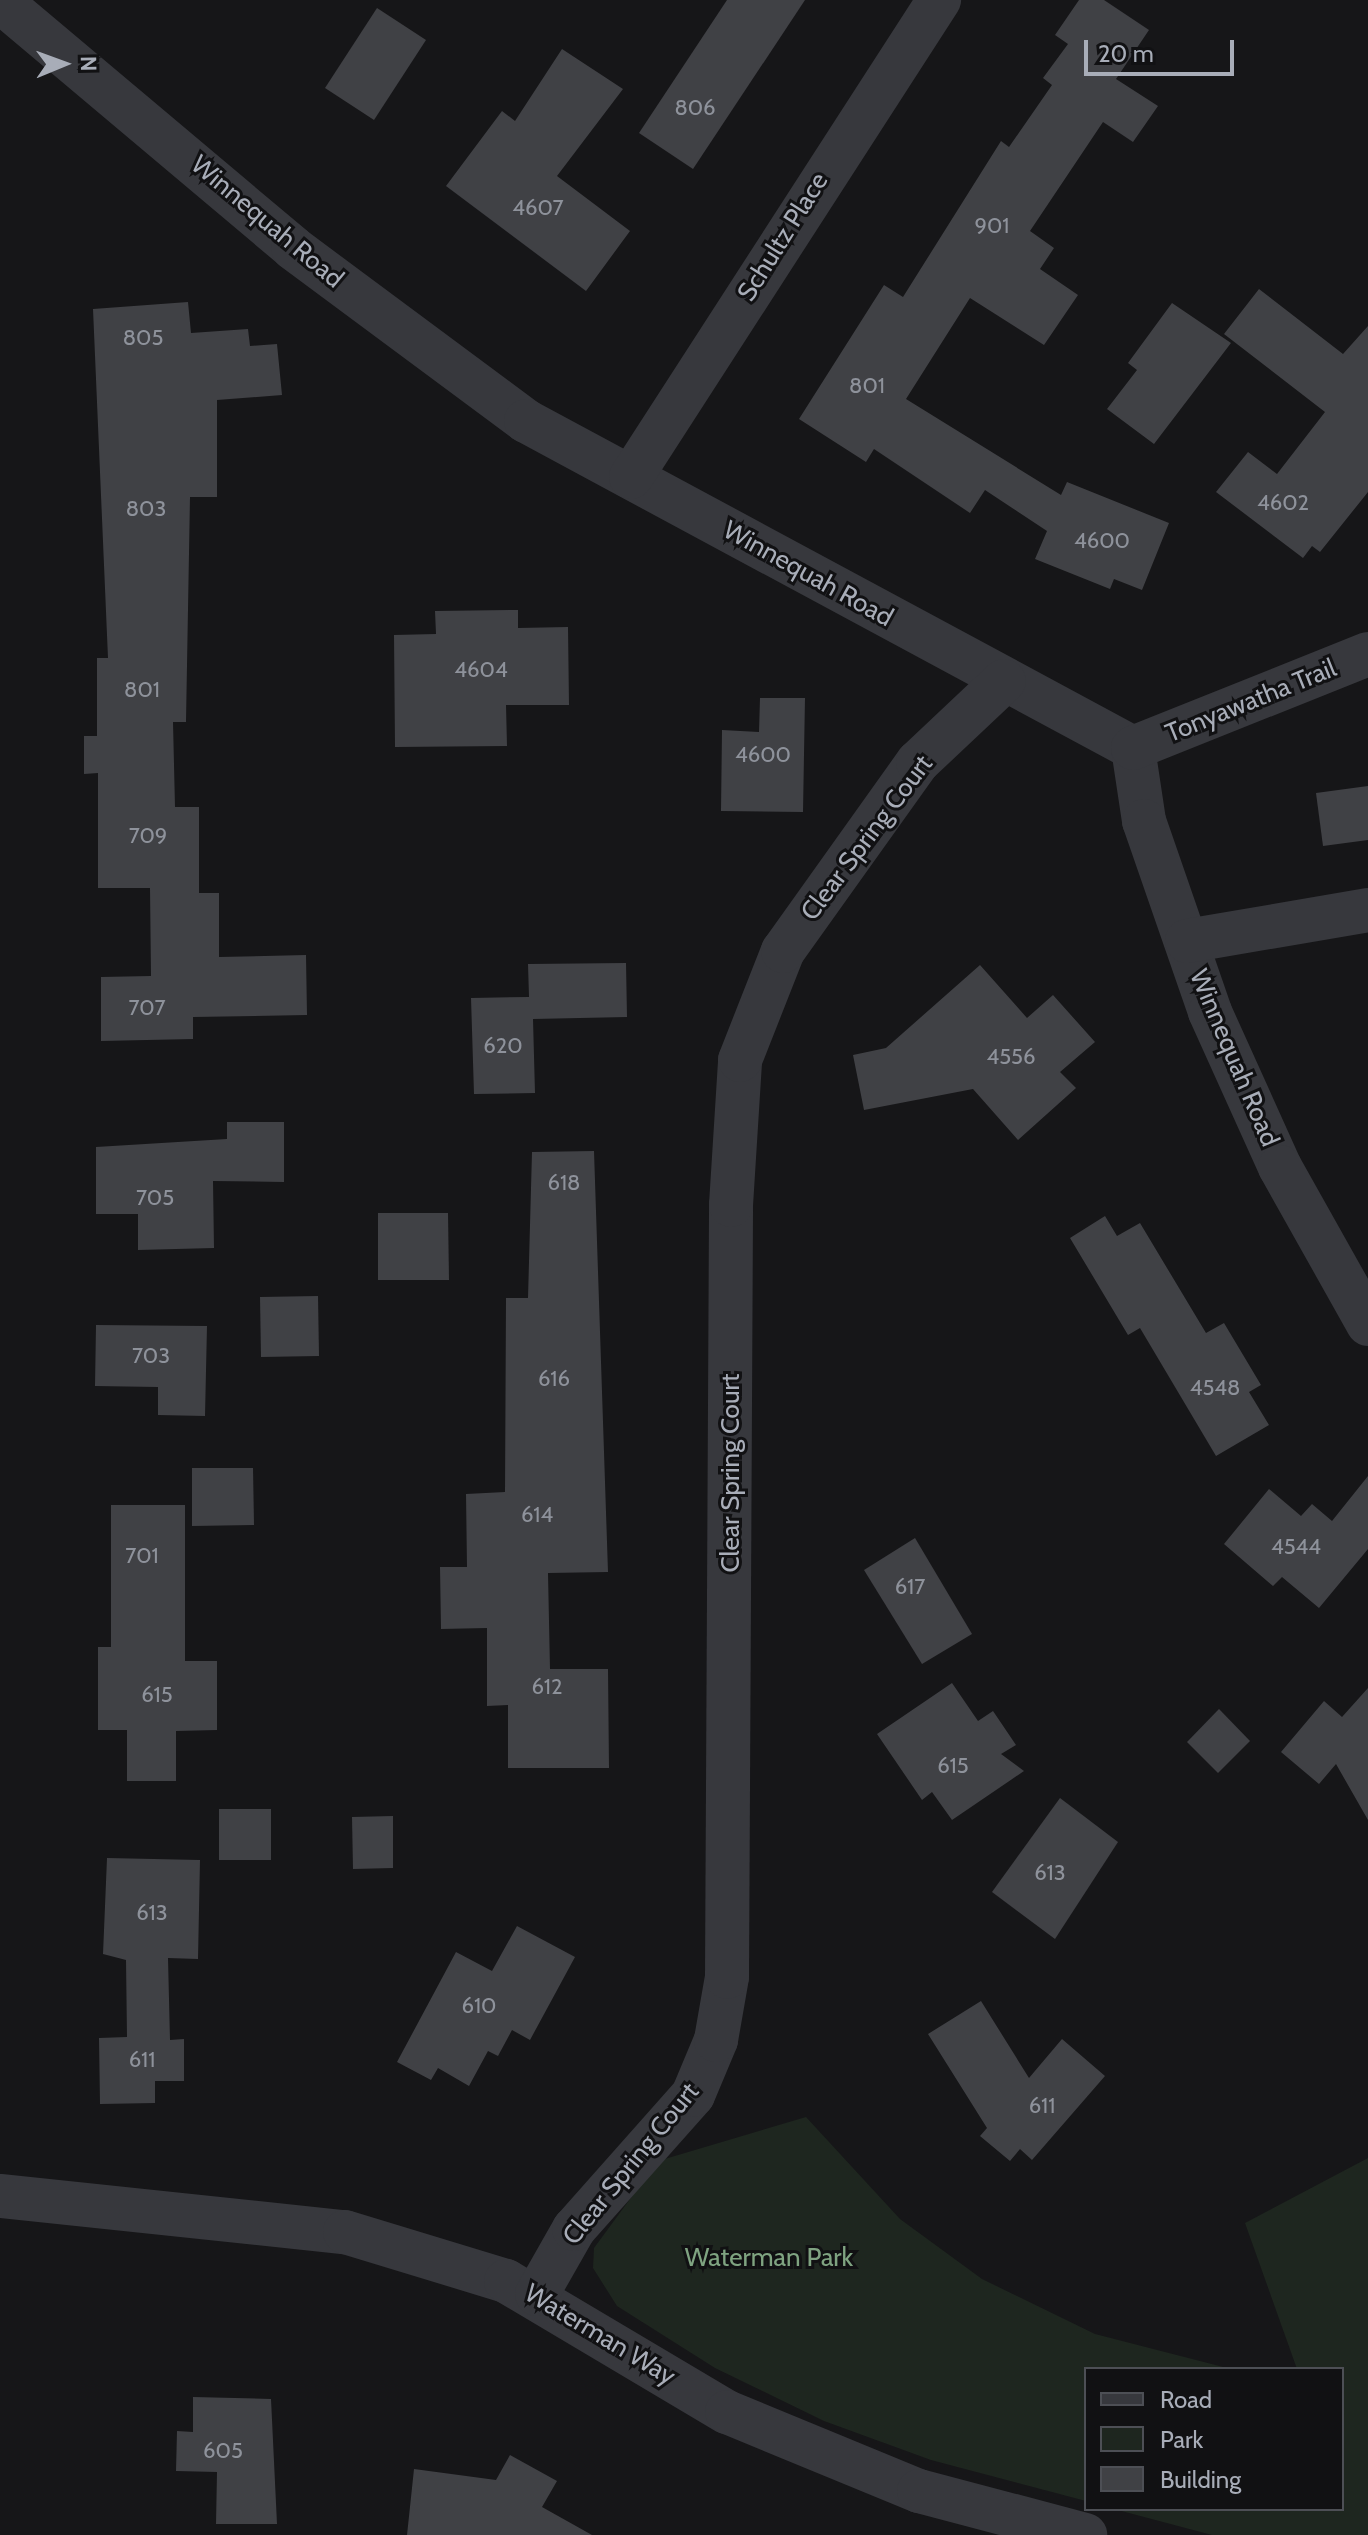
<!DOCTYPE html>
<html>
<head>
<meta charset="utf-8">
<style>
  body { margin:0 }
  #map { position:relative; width:1368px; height:2535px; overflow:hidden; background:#161618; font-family:Cabin,sans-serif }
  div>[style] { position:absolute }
  .green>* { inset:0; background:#1e261f }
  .building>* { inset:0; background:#404145 }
  .minor>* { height:44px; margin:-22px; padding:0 22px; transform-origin:22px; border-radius:22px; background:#37383d }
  span { translate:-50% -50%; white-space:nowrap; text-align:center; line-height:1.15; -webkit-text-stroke:6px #111113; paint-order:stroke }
  .number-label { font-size:22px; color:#8e929b }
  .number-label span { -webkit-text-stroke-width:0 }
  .street-label { font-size:26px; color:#a8adb8 }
  .park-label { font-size:26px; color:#7fa381 }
  .legend { position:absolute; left:1084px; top:2367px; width:260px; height:144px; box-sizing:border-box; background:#111113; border:2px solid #4d4f55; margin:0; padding:10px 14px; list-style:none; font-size:24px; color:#a8adb8 }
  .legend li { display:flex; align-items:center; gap:16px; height:40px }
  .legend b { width:40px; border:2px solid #4d4f55 }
  .north { position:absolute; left:24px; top:24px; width:80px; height:80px; -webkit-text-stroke:6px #111113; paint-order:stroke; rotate:89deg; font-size:22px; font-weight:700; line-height:32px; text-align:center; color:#a8adb8 }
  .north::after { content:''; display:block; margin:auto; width:28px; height:36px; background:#a8adb8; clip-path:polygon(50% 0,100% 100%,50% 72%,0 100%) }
  .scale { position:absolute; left:1084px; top:40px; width:150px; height:36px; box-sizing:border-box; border:4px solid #a8adb8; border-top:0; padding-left:10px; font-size:24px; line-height:28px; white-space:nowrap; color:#a8adb8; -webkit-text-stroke:6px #111113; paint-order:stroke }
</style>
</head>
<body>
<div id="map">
  <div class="green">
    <i style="clip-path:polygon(806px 2117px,900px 2219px,982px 2279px,1095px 2334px,1231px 2369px,1086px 2369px,1086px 2501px,931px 2460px,824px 2421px,715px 2368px,617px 2306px,593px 2268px,594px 2248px,658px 2161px)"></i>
    <i style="clip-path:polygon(1368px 2158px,1368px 2535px,1212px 2535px,1114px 2509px,1342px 2509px,1342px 2369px,1297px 2369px,1245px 2223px)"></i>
  </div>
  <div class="building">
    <i style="clip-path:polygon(727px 0,805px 0,693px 169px,639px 133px)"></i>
    <i style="clip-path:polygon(1079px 0,1104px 0,1149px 30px,1116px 79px,1158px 106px,1133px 142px,1103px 122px,1030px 231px,1054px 248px,1040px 269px,1078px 295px,1044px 345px,970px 298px,906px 399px,1061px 495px,1067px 482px,1169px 523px,1142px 590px,1114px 579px,1110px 589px,1035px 559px,1047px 531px,985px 490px,970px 513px,874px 449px,866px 462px,799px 419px,884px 285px,903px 297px,1001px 141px,1009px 147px,1052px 85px,1043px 78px,1068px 44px,1055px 35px)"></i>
    <i style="clip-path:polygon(377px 8px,426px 40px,374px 120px,325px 88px)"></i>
    <i style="clip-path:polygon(562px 49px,623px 89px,557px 176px,630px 231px,586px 291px,446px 186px,502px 111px,515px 121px)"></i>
    <i style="clip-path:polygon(1259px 289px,1343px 354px,1368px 326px,1368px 492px,1320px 552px,1312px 546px,1303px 558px,1216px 492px,1248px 452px,1277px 474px,1325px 412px,1224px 334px)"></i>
    <i style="clip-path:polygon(188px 302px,191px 333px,248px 329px,250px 346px,277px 344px,282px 395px,217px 400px,217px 497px,190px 497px,186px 722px,173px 722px,175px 807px,199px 807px,199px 893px,219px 893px,219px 957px,306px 955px,307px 1015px,193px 1017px,193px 1039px,101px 1041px,101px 977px,151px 976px,150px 888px,98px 888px,98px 773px,84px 774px,84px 736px,97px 736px,97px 658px,108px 658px,93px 309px)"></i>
    <i style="clip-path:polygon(1172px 303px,1231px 343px,1154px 444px,1107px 409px,1137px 370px,1128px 363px)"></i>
    <i style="clip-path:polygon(518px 610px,518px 628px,568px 627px,569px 705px,506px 705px,507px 746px,395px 747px,394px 635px,436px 634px,435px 611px)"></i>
    <i style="clip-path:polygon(760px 698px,805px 698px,803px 812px,721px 811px,722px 730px,759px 732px)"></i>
    <i style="clip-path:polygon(1368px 786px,1368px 840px,1323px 846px,1316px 793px)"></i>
    <i style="clip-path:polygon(626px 963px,627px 1017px,533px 1019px,535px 1093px,474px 1094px,471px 998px,529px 997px,528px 964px)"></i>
    <i style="clip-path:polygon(980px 965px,1027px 1018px,1053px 995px,1095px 1042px,1060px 1072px,1076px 1088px,1018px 1140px,973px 1089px,864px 1110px,853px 1055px,886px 1048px)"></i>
    <i style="clip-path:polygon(227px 1122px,284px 1122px,284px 1182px,213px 1181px,214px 1248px,138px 1250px,138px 1214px,96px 1214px,96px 1147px,227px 1139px)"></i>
    <i style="clip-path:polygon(594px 1151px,608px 1572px,548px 1573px,550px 1669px,608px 1669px,609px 1768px,508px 1768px,508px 1705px,487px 1706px,487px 1628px,441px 1629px,440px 1567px,467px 1567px,466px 1494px,505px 1492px,506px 1298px,528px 1298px,532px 1152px)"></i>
    <i style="clip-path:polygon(378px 1213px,448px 1213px,449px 1280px,378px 1280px)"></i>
    <i style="clip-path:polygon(1105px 1216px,1117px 1236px,1140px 1223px,1206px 1333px,1224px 1323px,1261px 1385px,1249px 1392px,1269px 1425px,1216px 1456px,1140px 1328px,1128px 1335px,1070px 1238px)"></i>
    <i style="clip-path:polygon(318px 1296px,319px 1356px,261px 1357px,260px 1297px)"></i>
    <i style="clip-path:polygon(96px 1325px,207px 1326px,205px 1416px,158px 1415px,158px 1387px,95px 1386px)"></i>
    <i style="clip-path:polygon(192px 1468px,253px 1468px,254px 1525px,192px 1526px)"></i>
    <i style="clip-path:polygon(1368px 1476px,1368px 1549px,1319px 1608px,1282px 1577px,1273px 1586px,1224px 1544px,1269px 1489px,1301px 1516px,1312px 1504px,1332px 1521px)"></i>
    <i style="clip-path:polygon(111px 1505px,185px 1505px,185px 1661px,217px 1661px,217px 1730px,176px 1731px,176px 1781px,127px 1781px,127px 1730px,98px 1730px,98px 1647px,111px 1647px)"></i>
    <i style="clip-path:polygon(915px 1538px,972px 1634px,922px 1664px,864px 1570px)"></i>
    <i style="clip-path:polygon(952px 1683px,978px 1721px,993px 1711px,1016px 1745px,1001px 1754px,1024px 1771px,952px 1820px,932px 1792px,922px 1800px,877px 1734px)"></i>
    <i style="clip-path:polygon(1368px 1688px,1368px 1820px,1336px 1764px,1319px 1784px,1281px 1752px,1324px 1701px,1342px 1717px)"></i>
    <i style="clip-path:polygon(1219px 1709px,1250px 1741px,1218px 1773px,1187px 1742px)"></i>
    <i style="clip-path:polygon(1060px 1798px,1118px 1842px,1055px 1939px,992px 1892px)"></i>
    <i style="clip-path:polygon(219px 1809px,271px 1809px,271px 1860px,219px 1860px)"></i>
    <i style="clip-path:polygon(393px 1816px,393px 1868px,353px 1869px,352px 1817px)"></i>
    <i style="clip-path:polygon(107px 1858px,200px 1860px,198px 1959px,168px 1958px,170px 2040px,184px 2039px,184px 2081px,155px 2081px,155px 2103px,100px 2104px,99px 2038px,127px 2037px,126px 1960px,103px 1954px)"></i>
    <i style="clip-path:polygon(517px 1926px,575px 1957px,530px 2040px,512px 2030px,498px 2056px,488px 2051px,469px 2086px,438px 2068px,431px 2080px,397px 2062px,456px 1952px,492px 1971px)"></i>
    <i style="clip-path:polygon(981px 2001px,1029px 2078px,1062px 2039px,1105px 2076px,1032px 2160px,1020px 2149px,1010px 2161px,980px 2136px,987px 2128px,928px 2034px)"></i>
    <i style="clip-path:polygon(193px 2397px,271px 2399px,277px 2524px,216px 2524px,217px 2472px,176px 2471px,177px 2431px,193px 2432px)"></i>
    <i style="clip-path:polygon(510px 2455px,557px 2481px,542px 2507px,592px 2535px,407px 2535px,414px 2469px,496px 2480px)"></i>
  </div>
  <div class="minor">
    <i style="left:0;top:1px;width:383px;rotate:40.1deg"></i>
    <i style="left:293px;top:248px;width:290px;rotate:36.6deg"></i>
    <i style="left:526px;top:421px;width:689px;rotate:28.31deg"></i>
    <i style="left:1133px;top:748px;width:74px;rotate:81.4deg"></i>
    <i style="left:1144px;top:821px;width:202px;rotate:70.9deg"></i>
    <i style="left:1210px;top:1012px;width:170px;rotate:65.7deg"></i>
    <i style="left:1280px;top:1167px;width:180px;rotate:60.7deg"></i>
    <i style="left:631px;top:477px;width:568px;rotate:-57.15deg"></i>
    <i style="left:1133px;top:748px;width:253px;rotate:-21.8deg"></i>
    <i style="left:1187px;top:941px;width:184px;rotate:-9.7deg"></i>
    <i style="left:0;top:2196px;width:347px;rotate:6deg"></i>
    <i style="left:345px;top:2232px;width:168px;rotate:16.9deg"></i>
    <i style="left:506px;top:2281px;width:257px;rotate:30.7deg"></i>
    <i style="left:727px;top:2412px;width:208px;rotate:22.4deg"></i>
    <i style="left:919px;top:2491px;width:172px;rotate:14.8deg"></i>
    <i style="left:537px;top:2294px;width:75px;rotate:-60.4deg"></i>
    <i style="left:574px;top:2229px;width:179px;rotate:-48.4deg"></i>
    <i style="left:693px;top:2095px;width:60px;rotate:-67.3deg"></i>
    <i style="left:716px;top:2040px;width:64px;rotate:-80.1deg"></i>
    <i style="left:727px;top:1977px;width:772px;rotate:-89.7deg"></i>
    <i style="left:731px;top:1205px;width:145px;rotate:-86.4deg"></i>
    <i style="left:740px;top:1060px;width:117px;rotate:-68.5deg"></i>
    <i style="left:783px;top:951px;width:232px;rotate:-54.5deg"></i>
    <i style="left:918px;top:762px;width:118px;rotate:-43.3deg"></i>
  </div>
  <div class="number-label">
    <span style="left:695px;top:108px">806</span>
    <span style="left:538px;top:208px">4607</span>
    <span style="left:992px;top:226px">901</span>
    <span style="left:143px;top:338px">805</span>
    <span style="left:867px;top:386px">801</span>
    <span style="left:1283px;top:503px">4602</span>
    <span style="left:146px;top:509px">803</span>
    <span style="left:1102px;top:541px">4600</span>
    <span style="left:481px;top:670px">4604</span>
    <span style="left:142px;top:690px">801</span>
    <span style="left:763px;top:755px">4600</span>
    <span style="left:148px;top:836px">709</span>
    <span style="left:147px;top:1008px">707</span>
    <span style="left:503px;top:1046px">620</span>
    <span style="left:1011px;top:1057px">4556</span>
    <span style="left:564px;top:1183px">618</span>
    <span style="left:155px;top:1198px">705</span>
    <span style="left:151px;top:1356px">703</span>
    <span style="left:554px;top:1379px">616</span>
    <span style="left:1215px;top:1388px">4548</span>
    <span style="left:537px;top:1515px">614</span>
    <span style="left:1296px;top:1547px">4544</span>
    <span style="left:142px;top:1556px">701</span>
    <span style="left:910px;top:1587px">617</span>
    <span style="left:547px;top:1687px">612</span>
    <span style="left:157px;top:1695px">615</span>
    <span style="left:953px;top:1766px">615</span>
    <span style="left:1050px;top:1873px">613</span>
    <span style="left:152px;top:1913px">613</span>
    <span style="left:479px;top:2006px">610</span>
    <span style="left:142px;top:2060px">611</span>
    <span style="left:1042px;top:2106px">611</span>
    <span style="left:223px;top:2451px">605</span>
  </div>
  <div class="street-label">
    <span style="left:267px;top:222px;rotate:40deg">Winnequah Road</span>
    <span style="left:783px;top:237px;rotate:-58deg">Schultz Place</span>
    <span style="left:808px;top:574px;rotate:29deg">Winnequah Road</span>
    <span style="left:1251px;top:701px;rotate:-22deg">Tonyawatha Trail</span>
    <span style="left:867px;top:838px;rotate:-53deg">Clear Spring Court</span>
    <span style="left:1234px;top:1058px;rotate:67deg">Winnequah Road</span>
    <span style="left:731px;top:1473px;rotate:-90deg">Clear Spring Court</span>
    <span style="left:631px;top:2164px;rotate:-51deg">Clear Spring Court</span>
    <span style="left:600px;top:2335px;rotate:31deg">Waterman Way</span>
  </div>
  <div class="park-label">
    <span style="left:769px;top:2258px">Waterman Park</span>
  </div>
  <ul class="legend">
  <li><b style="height:10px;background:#37383d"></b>Road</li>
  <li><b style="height:22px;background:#1e261f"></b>Park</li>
  <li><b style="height:22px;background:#404145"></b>Building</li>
  </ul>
  <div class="north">N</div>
  <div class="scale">20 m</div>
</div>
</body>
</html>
